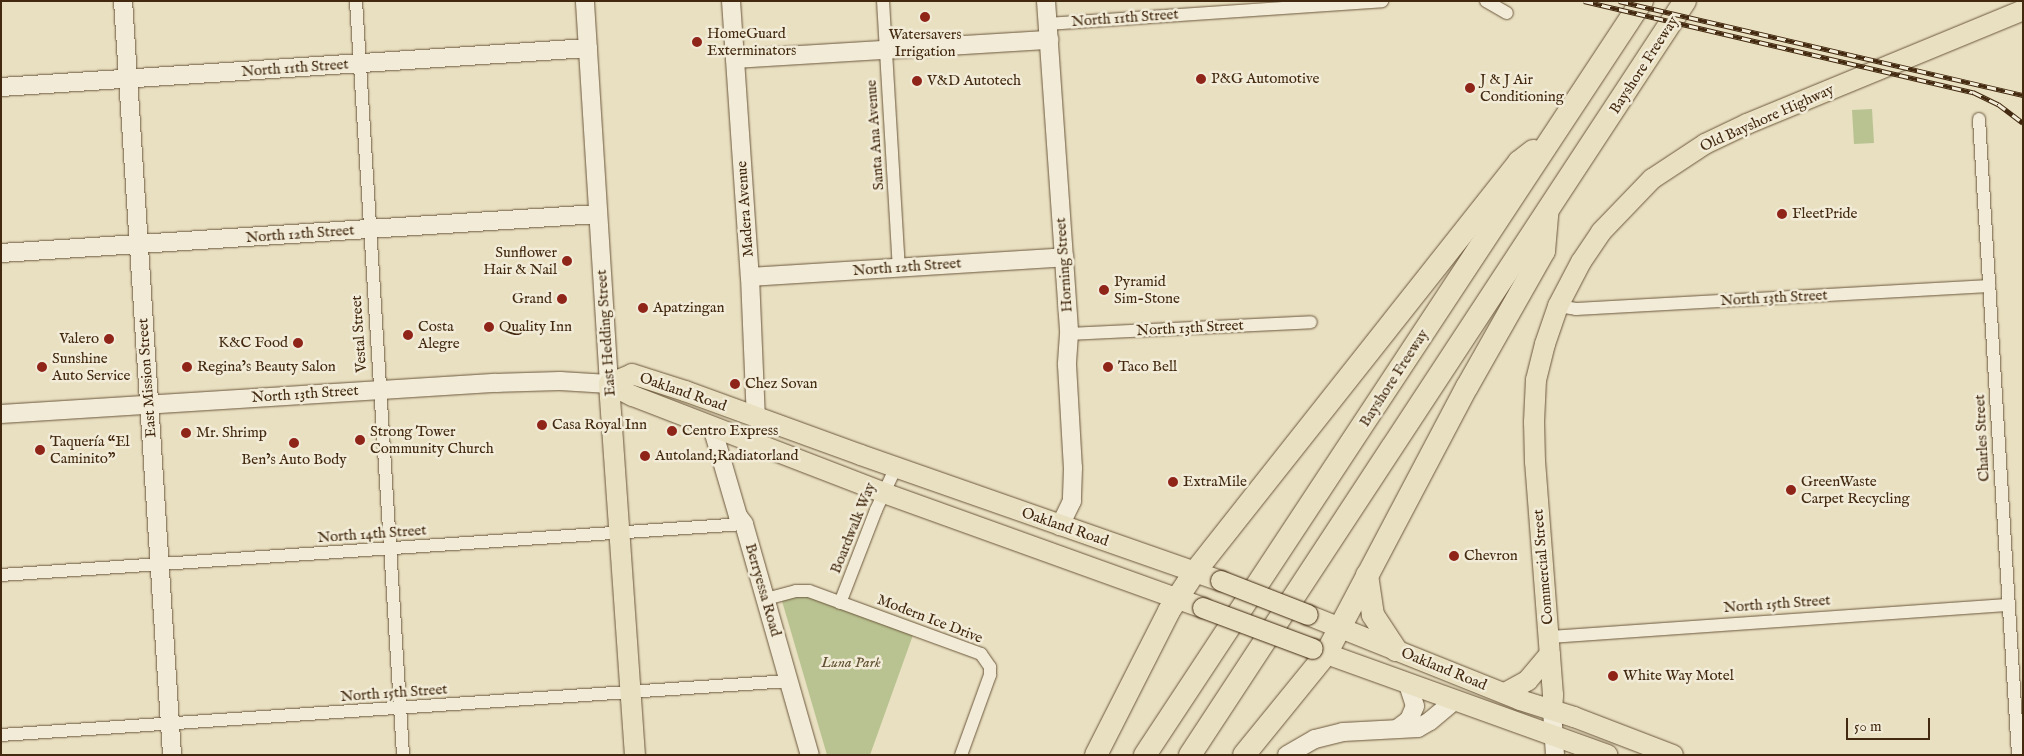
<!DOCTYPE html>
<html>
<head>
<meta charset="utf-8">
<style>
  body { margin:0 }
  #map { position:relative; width:2024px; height:756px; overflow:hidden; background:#e9e0c1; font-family:"IM FELL English",serif }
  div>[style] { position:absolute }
  .green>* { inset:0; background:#b9c291 }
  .roads { filter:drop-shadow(0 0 1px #6c573c) drop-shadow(0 0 1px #6c573c) }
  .street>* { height:12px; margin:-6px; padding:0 6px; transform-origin:6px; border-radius:6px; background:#f1ebd7 }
  .secondary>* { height:18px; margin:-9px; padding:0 9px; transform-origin:9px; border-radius:9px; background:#f1ebd7 }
  .primary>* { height:20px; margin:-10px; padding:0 10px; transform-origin:10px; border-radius:10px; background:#e9e0c1 }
  .highway>* { height:22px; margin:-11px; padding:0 11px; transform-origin:11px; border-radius:11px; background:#e9e0c1 }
  .rail>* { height:5px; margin-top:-2.5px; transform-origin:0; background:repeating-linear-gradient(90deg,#f1ebd7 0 9px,#42290f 0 18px); box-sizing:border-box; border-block:1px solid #42290f }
  .bridges { filter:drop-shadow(0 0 1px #42290f) drop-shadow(0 0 1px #42290f) }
  .primary-bridge>* { height:20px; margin:-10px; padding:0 10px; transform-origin:10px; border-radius:10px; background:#e9e0c1 }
  .dots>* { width:14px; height:14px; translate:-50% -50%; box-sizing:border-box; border:2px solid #f1ebd7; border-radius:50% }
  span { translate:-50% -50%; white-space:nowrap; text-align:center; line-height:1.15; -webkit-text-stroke:5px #f1ebd7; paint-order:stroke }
  .street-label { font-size:15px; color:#42290f }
  .poi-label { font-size:15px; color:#42290f }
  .left { translate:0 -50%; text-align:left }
  .right { translate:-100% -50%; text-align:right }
  .park-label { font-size:15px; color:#604f30; font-style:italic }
  .frame { position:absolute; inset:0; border:2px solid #42290f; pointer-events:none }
  .scale { position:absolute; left:1846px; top:718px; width:84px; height:22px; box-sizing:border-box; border:2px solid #42290f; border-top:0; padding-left:6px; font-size:15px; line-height:18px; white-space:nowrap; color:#42290f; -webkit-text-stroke:4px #f1ebd7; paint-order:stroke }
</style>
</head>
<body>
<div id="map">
  <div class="green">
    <i style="clip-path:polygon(1872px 109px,1874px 143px,1854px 144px,1852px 110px)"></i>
    <i style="clip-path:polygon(799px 596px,807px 596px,913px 635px,870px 755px,827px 755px,782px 601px)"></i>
  </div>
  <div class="roads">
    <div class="street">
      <i style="left:356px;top:1px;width:755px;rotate:86.43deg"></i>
      <i style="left:883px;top:1px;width:266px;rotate:86.6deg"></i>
      <i style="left:1486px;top:1px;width:24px;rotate:30deg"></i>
      <i style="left:1047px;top:24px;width:336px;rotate:-3.9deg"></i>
      <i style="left:1979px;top:119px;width:637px;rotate:86.49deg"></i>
      <i style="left:1558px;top:306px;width:18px;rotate:9deg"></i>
      <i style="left:1576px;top:309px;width:414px;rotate:-3.2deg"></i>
      <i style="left:1069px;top:334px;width:242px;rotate:-2.8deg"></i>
      <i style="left:1px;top:575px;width:745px;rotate:-3.93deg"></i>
      <i style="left:766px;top:599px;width:31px;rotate:-15deg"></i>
      <i style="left:796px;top:591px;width:13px"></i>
      <i style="left:809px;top:591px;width:183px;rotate:20.1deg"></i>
      <i style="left:981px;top:654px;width:16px;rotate:55deg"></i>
      <i style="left:990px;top:667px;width:8px;rotate:90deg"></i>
      <i style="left:990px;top:675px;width:85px;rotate:109.9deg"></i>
      <i style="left:840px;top:603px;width:100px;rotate:-68.8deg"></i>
      <i style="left:876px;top:510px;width:47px;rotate:-65.1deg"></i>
      <i style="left:1549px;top:637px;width:460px;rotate:-4deg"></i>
      <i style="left:1px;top:735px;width:790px;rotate:-3.92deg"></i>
    </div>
    <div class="secondary">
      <i style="left:123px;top:1px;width:756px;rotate:86.28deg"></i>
      <i style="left:731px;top:1px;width:277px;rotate:86.1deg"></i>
      <i style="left:750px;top:277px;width:141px;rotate:87.6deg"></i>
      <i style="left:1046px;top:1px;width:334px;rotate:86deg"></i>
      <i style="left:1069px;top:334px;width:31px;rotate:94deg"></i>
      <i style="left:1067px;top:365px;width:103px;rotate:86.7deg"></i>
      <i style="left:1073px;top:468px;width:33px;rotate:92deg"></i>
      <i style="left:1072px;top:501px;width:28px;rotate:116deg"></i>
      <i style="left:735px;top:59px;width:315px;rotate:-3.5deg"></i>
      <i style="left:1px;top:87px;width:588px;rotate:-3.8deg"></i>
      <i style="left:1px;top:253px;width:598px;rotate:-3.74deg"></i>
      <i style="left:750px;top:277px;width:315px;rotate:-3.6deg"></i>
      <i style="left:1px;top:414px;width:496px;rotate:-3.6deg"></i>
      <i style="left:496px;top:383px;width:64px;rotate:-1.8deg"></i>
      <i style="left:560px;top:381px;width:49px;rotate:3.5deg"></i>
      <i style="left:609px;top:384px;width:384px;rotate:-93.6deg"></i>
      <i style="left:712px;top:427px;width:93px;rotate:73.7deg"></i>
      <i style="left:738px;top:516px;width:10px;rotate:53deg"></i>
      <i style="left:744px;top:524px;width:240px;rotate:74.1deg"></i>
      <i style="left:1552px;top:710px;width:45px;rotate:86.2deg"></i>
      <i style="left:1397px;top:729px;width:15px;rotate:-37deg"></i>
      <i style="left:1409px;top:720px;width:15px;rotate:-67deg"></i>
      <i style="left:1415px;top:706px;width:22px;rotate:-108deg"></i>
      <i style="left:1287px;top:755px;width:32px;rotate:-30deg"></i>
      <i style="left:1315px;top:739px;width:29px;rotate:-14deg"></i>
      <i style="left:1343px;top:732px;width:75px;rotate:-3.1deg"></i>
      <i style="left:1418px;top:728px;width:14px;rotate:-30deg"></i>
      <i style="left:1430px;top:721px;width:33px;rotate:-40deg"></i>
    </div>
    <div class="primary">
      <i style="left:609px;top:384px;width:25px;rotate:-23deg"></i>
      <i style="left:632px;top:374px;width:56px;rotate:17.8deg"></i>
      <i style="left:685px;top:391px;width:187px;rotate:20deg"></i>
      <i style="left:861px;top:455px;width:381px;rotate:19.3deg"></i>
      <i style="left:609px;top:384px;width:27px;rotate:27deg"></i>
      <i style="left:633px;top:396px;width:269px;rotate:21.1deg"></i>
      <i style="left:884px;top:493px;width:339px;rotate:19.8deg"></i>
      <i style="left:609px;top:384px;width:372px;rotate:86deg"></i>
      <i style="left:1308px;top:615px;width:228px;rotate:21.8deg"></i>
      <i style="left:1520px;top:700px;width:57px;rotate:17.5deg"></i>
      <i style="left:1574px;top:717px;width:106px;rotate:21deg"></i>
      <i style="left:1313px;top:649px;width:313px;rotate:19.8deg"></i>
      <i style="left:1505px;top:693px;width:26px;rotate:-29deg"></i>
      <i style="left:1528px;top:680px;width:34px;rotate:-50deg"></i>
      <i style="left:1552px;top:710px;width:15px;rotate:-86deg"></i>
      <i style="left:1553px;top:695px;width:234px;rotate:-94.4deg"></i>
      <i style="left:1535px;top:462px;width:40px;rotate:-91.4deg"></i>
      <i style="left:1534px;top:422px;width:42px;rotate:-87.3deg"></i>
      <i style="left:1536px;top:380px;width:37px;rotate:-76deg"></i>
      <i style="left:1545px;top:344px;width:40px;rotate:-71.1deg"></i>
      <i style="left:1558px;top:306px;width:50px;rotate:-62.4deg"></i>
      <i style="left:1581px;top:262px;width:36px;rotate:-56deg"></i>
      <i style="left:1601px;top:232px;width:74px;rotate:-46.1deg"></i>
      <i style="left:1652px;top:179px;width:64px;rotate:-33.4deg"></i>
      <i style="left:1705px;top:144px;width:47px;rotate:-25.5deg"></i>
      <i style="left:1747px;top:124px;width:299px;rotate:-22.4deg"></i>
    </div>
    <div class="highway">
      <i style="left:1367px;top:575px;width:40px;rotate:81.5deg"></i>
      <i style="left:1373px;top:615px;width:42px;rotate:56.7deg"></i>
      <i style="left:1096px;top:755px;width:161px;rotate:-63.1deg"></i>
      <i style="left:1169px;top:611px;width:45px;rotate:-56.7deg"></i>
      <i style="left:1194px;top:573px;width:524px;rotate:-51.66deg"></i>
      <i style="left:1519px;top:162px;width:18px;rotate:-38deg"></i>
      <i style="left:1145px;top:755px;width:903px;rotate:-56.61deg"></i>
      <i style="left:1190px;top:755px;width:902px;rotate:-56.72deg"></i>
      <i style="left:1244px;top:755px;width:130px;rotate:-50.9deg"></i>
      <i style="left:1326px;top:654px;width:302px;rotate:-62.2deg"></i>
      <i style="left:1467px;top:387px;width:156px;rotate:-60.5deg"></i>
      <i style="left:1544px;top:251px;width:38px;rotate:-85deg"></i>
    </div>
  </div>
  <div class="rail">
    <i style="left:1584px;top:1px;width:400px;rotate:13.2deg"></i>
    <i style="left:1973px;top:92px;width:28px;rotate:26deg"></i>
    <i style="left:1998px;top:104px;width:31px;rotate:37deg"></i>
    <i style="left:1619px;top:1px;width:415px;rotate:13.1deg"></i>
  </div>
  <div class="bridges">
    <div class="primary-bridge">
      <i style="left:1221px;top:581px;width:93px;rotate:21.3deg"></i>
      <i style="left:1203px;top:608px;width:117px;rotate:20.4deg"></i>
    </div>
  </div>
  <div class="dots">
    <i style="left:925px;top:17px;background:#8f2418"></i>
    <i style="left:697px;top:42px;background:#8f2418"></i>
    <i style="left:1201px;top:79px;background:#8f2418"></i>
    <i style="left:917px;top:81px;background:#8f2418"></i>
    <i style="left:1470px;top:88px;background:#8f2418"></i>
    <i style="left:1782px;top:214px;background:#8f2418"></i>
    <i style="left:567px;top:261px;background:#8f2418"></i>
    <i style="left:1104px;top:290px;background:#8f2418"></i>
    <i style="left:562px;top:299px;background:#8f2418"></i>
    <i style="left:643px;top:308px;background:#8f2418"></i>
    <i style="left:489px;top:327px;background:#8f2418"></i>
    <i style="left:408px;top:335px;background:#8f2418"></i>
    <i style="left:109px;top:339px;background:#8f2418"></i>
    <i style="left:298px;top:343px;background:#8f2418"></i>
    <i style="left:42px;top:367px;background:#8f2418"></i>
    <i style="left:187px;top:367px;background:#8f2418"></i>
    <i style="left:1108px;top:367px;background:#8f2418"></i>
    <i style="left:735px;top:384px;background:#8f2418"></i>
    <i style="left:542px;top:425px;background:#8f2418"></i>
    <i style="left:672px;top:431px;background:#8f2418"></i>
    <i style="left:186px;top:433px;background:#8f2418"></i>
    <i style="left:360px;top:440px;background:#8f2418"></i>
    <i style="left:294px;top:443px;background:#8f2418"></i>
    <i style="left:40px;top:450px;background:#8f2418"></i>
    <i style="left:645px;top:456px;background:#8f2418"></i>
    <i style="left:1173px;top:482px;background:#8f2418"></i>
    <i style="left:1791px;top:490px;background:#8f2418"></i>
    <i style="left:1454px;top:556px;background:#8f2418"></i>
    <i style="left:1613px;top:676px;background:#8f2418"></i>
  </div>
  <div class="street-label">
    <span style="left:1125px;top:18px;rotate:-4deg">North 11th Street</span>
    <span style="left:1644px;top:65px;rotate:-57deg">Bayshore Freeway</span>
    <span style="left:295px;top:68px;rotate:-4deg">North 11th Street</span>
    <span style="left:1767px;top:118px;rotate:-24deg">Old Bayshore Highway</span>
    <span style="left:875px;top:135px;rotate:-94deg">Santa Ana Avenue</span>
    <span style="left:745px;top:209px;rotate:-94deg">Madera Avenue</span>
    <span style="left:300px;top:234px;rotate:-4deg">North 12th Street</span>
    <span style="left:1064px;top:265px;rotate:-94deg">Horning Street</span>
    <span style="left:907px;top:267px;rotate:-4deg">North 12th Street</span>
    <span style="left:1774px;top:298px;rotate:-3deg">North 13th Street</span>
    <span style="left:1190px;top:328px;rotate:-3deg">North 13th Street</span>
    <span style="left:606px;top:333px;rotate:-94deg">East Hedding Street</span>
    <span style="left:359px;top:334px;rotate:-94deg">Vestal Street</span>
    <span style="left:147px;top:378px;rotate:-94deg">East Mission Street</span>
    <span style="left:1394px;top:378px;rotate:-57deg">Bayshore Freeway</span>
    <span style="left:683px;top:392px;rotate:19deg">Oakland Road</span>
    <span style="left:305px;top:394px;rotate:-4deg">North 13th Street</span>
    <span style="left:1982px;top:438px;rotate:-93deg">Charles Street</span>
    <span style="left:1065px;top:527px;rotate:19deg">Oakland Road</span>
    <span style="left:853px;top:528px;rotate:-68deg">Boardwalk Way</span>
    <span style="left:372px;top:534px;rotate:-4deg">North 14th Street</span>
    <span style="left:1543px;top:567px;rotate:-95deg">Commercial Street</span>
    <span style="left:763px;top:590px;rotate:74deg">Berryessa Road</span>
    <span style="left:1777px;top:604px;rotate:-4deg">North 15th Street</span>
    <span style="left:930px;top:619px;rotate:21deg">Modern Ice Drive</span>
    <span style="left:1444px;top:669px;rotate:22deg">Oakland Road</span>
    <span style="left:394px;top:693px;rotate:-4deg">North 15th Street</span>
  </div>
  <div class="poi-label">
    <span class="left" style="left:707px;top:42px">HomeGuard<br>Exterminators</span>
    <span style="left:925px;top:43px">Watersavers<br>Irrigation</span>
    <span class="left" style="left:1211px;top:79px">P&amp;G Automotive</span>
    <span class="left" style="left:1480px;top:88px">J &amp; J Air<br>Conditioning</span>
    <span class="left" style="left:927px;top:81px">V&amp;D Autotech</span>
    <span class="left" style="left:1792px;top:214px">FleetPride</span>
    <span class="right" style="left:557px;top:261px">Sunflower<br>Hair &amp; Nail</span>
    <span class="left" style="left:1114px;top:290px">Pyramid<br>Sim-Stone</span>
    <span class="right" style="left:552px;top:299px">Grand</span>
    <span class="left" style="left:653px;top:308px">Apatzingan</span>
    <span class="left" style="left:418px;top:335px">Costa<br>Alegre</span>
    <span class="left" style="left:499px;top:327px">Quality Inn</span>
    <span class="right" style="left:99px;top:339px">Valero</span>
    <span class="right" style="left:288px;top:343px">K&amp;C Food</span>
    <span class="left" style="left:52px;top:367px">Sunshine<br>Auto Service</span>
    <span class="left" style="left:197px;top:367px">Regina’s Beauty Salon</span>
    <span class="left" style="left:1118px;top:367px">Taco Bell</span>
    <span class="left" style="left:745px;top:384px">Chez Sovan</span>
    <span class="left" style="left:552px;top:425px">Casa Royal Inn</span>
    <span class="left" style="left:370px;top:440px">Strong Tower<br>Community Church</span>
    <span class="left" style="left:682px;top:431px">Centro Express</span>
    <span class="left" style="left:196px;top:433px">Mr. Shrimp</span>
    <span class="left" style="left:50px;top:450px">Taquería “El<br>Caminito”</span>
    <span class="left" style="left:655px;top:456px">Autoland;Radiatorland</span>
    <span style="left:294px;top:460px">Ben’s Auto Body</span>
    <span class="left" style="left:1801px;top:490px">GreenWaste<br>Carpet Recycling</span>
    <span class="left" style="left:1183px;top:482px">ExtraMile</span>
    <span class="left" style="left:1464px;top:556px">Chevron</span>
    <span class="left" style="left:1623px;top:676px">White Way Motel</span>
  </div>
  <div class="park-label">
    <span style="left:851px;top:663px">Luna Park</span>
  </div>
  <div class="frame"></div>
  <div class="scale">50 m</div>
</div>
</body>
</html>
